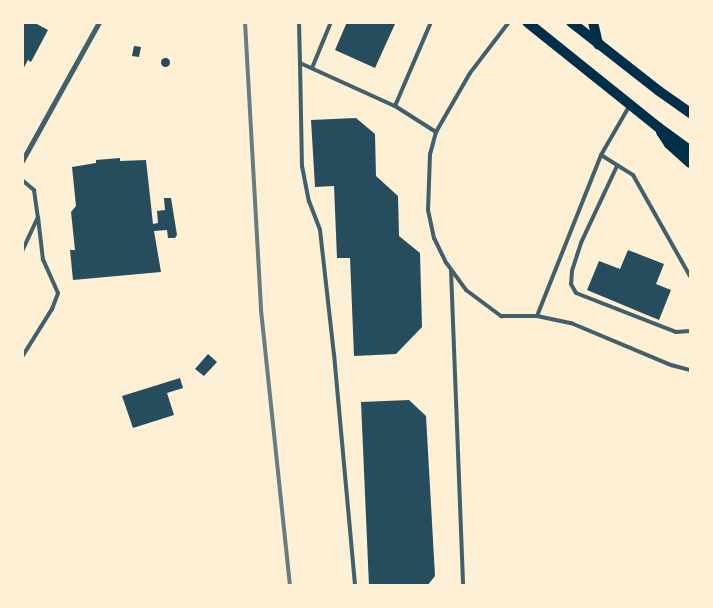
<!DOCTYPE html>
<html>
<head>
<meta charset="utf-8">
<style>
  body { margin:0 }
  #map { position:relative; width:713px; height:608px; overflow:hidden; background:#fdf0d5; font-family:Quicksand,sans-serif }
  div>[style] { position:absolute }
  .building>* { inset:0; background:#264d5e }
  .round { border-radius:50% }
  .service>* { height:4px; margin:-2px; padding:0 2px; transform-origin:2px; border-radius:2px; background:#3f606c }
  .minor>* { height:5px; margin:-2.5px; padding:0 2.5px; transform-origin:2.5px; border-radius:2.5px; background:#3f606c }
  .secondary>* { height:10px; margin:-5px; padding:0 5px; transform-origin:5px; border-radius:5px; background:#003049 }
  .rail>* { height:4px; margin:-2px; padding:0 2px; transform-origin:2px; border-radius:2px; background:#657d81 }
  span { translate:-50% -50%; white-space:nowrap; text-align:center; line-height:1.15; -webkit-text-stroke:5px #fdf0d5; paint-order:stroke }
  .frame { position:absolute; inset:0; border:24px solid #fdf0d5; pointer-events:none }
</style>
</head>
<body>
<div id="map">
  <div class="building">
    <i style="clip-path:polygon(22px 22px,33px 22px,48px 30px,31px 62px,28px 60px,22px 71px)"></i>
    <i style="clip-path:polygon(347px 22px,395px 24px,375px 68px,335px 50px)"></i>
    <i style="clip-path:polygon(134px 46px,141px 47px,139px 57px,132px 56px)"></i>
    <i class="round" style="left:160.5px;top:57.5px;width:9px;height:9px"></i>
    <i style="clip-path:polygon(356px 118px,375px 134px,376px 176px,398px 196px,399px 236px,420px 253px,422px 327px,396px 354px,354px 356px,350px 258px,337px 258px,334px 186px,315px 187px,311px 120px)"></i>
    <i style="clip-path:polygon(120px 158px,120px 161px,146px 160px,153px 224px,158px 223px,157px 211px,165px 210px,164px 198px,171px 198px,177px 235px,175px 238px,168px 238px,167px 230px,154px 231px,161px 272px,73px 280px,70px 250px,75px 250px,71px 212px,76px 206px,72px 167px,96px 163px,96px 160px)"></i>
    <i style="clip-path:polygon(628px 250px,664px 264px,656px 284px,671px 290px,659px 320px,587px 290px,599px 261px,620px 269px)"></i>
    <i style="clip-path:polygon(208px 354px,217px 362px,204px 376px,195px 369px)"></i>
    <i style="clip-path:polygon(180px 378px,183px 388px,167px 393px,174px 415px,133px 428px,122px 396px)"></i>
    <i style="clip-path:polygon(409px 400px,426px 416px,435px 576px,427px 586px,369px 586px,361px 402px)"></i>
  </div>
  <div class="service">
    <i style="left:299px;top:22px;width:41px;rotate:88.6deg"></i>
    <i style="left:300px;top:63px;width:104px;rotate:24.4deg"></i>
    <i style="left:395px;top:106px;width:49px;rotate:32.4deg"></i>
    <i style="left:509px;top:22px;width:64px;rotate:127.4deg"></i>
    <i style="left:470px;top:73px;width:68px;rotate:120deg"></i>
    <i style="left:436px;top:132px;width:23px;rotate:105deg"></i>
    <i style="left:430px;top:154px;width:56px;rotate:92deg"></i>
    <i style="left:428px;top:210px;width:29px;rotate:78deg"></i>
    <i style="left:434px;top:238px;width:25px;rotate:64deg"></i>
    <i style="left:445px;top:261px;width:36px;rotate:54deg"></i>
    <i style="left:466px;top:290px;width:44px;rotate:36.6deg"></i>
    <i style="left:501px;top:316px;width:36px"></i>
    <i style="left:537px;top:316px;width:35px;rotate:12deg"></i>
    <i style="left:571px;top:323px;width:108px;rotate:22.8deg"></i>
    <i style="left:671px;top:365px;width:20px;rotate:15deg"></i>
    <i style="left:300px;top:63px;width:103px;rotate:88.9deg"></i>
    <i style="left:302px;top:166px;width:36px;rotate:79deg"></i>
    <i style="left:309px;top:201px;width:31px;rotate:69deg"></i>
    <i style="left:320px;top:230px;width:125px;rotate:83.6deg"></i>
    <i style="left:334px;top:354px;width:233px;rotate:84.8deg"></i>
    <i style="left:312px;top:68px;width:50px;rotate:-67.6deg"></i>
    <i style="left:395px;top:106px;width:91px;rotate:-66.8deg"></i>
    <i style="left:601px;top:155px;width:38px;rotate:32deg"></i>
    <i style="left:633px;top:175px;width:116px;rotate:60.6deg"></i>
    <i style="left:617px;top:166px;width:85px;rotate:115.1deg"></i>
    <i style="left:581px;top:243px;width:29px;rotate:108deg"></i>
    <i style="left:572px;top:271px;width:13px;rotate:94deg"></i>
    <i style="left:571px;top:284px;width:10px;rotate:61deg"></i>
    <i style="left:576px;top:293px;width:107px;rotate:21.3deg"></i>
    <i style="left:676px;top:332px;width:14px;rotate:-4deg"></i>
    <i style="left:22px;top:180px;width:16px;rotate:40deg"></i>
    <i style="left:34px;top:190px;width:27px;rotate:82deg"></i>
    <i style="left:38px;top:217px;width:38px;rotate:115deg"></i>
    <i style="left:451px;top:270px;width:316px;rotate:87.8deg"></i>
    <i style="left:537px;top:316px;width:173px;rotate:-68.3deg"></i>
    <i style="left:601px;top:155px;width:58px;rotate:-59.9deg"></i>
    <i style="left:22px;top:357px;width:57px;rotate:-58deg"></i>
    <i style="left:52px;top:309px;width:17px;rotate:-69deg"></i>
    <i style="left:58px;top:293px;width:36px;rotate:-114deg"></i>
    <i style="left:43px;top:260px;width:43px;rotate:-96.6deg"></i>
  </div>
  <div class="minor">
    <i style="left:22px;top:161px;width:159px;rotate:-61deg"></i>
  </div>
  <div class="secondary">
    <i style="left:527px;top:22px;width:168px;rotate:38.7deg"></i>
    <i style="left:658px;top:127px;width:39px;rotate:36deg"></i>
    <i style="left:571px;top:22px;width:112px;rotate:38.1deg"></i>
    <i style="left:659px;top:91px;width:38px;rotate:35deg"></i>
    <i style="left:593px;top:22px;width:23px;rotate:77deg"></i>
    <i style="left:661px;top:132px;width:14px;rotate:56deg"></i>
    <i style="left:669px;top:144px;width:28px;rotate:42deg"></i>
  </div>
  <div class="rail">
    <i style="left:245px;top:22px;width:288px;rotate:86.8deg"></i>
    <i style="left:261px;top:310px;width:278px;rotate:84deg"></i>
  </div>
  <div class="frame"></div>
</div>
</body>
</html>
